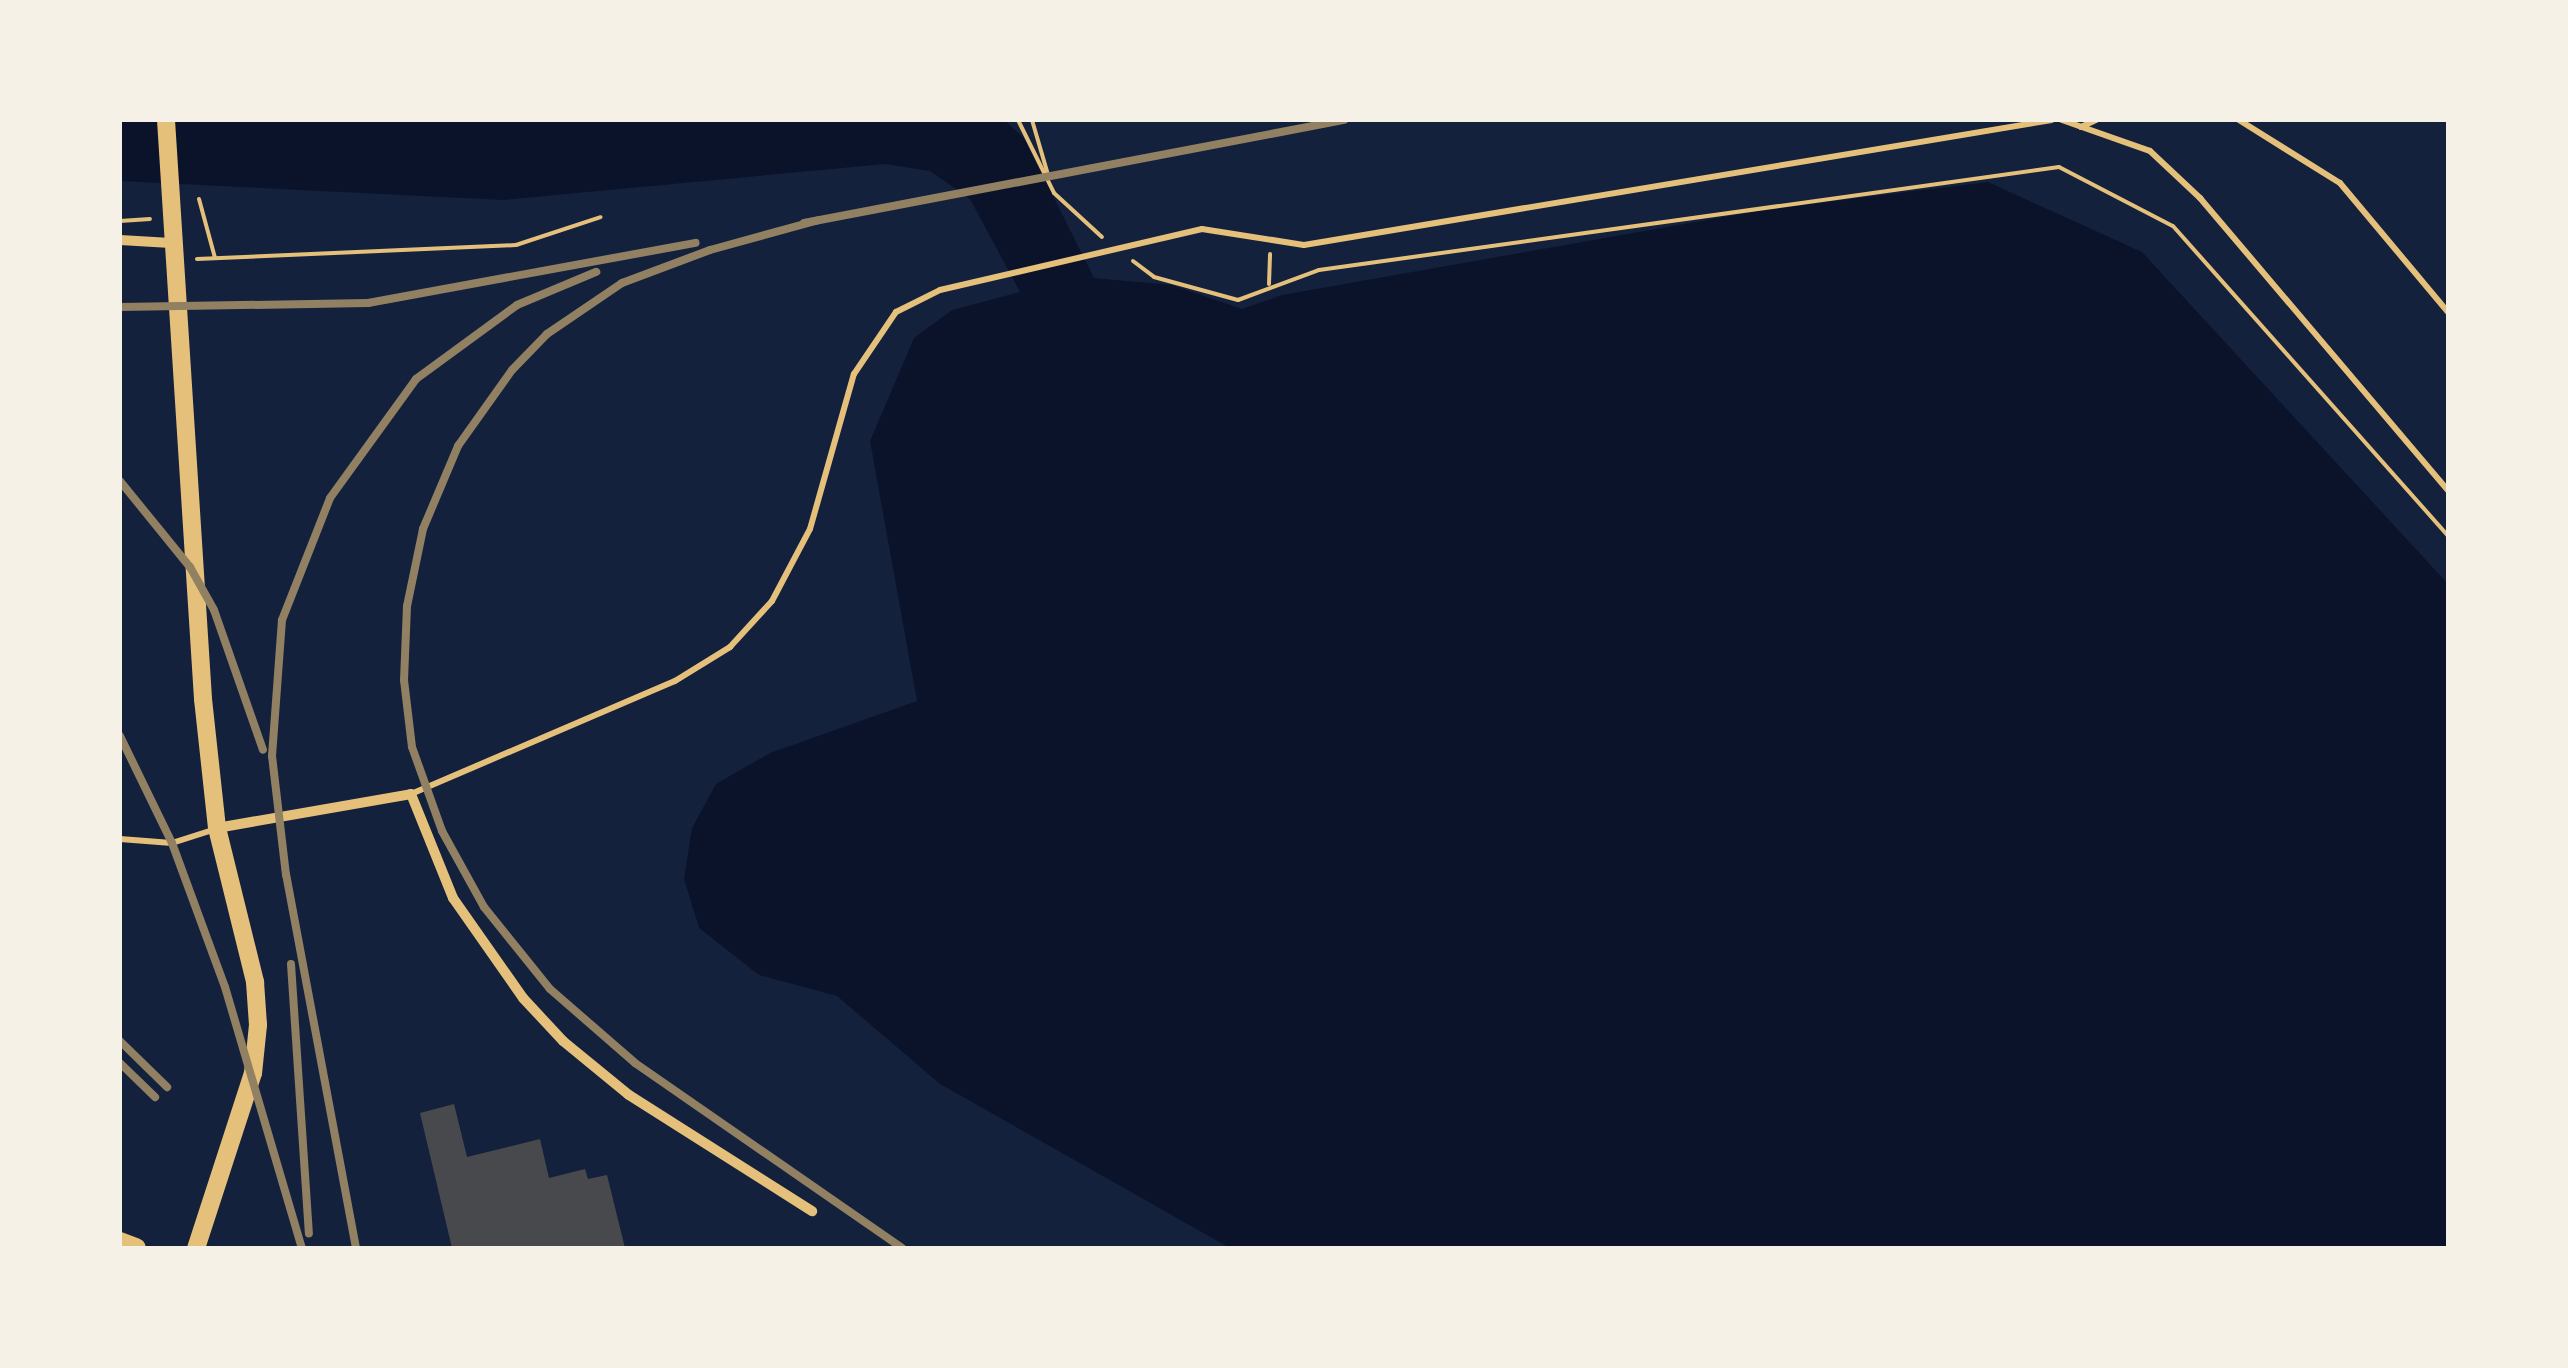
<!DOCTYPE html>
<html>
<head>
<meta charset="utf-8">
<style>
  body { margin:0 }
  #map { position:relative; width:2568px; height:1368px; overflow:hidden; background:#14213d; font-family:Rubik,sans-serif }
  div>[style] { position:absolute }
  .water>* { inset:0; background:#0b132b }
  .building>* { inset:0; background:#48494c }
  .path>* { height:4px; margin:-2px; padding:0 2px; transform-origin:2px; border-radius:2px; background:#e5c07b }
  .service>* { height:6px; margin:-3px; padding:0 3px; transform-origin:3px; border-radius:3px; background:#e5c07b }
  .minor>* { height:10px; margin:-5px; padding:0 5px; transform-origin:5px; border-radius:5px; background:#e5c07b }
  .tertiary>* { height:18px; margin:-9px; padding:0 9px; transform-origin:9px; border-radius:9px; background:#e5c07b }
  .primary>* { height:20px; margin:-10px; padding:0 10px; transform-origin:10px; border-radius:10px; background:#e5c07b }
  .rail>* { height:8px; margin:-4px; padding:0 4px; transform-origin:4px; border-radius:4px; background:#918062 }
  span { translate:-50% -50%; white-space:nowrap; text-align:center; line-height:1.15; -webkit-text-stroke:10px #f6f1e7; paint-order:stroke }
  .frame { position:absolute; inset:0; border:122px solid #f6f1e7; pointer-events:none }
</style>
</head>
<body>
<div id="map">
  <div class="water">
    <i style="clip-path:polygon(120px 120px,1004px 120px,1024px 138px,1094px 278px,1172px 285px,1242px 309px,1282px 295px,1769px 209px,1988px 182px,2142px 252px,2448px 584px,2448px 1248px,1230px 1248px,940px 1084px,837px 996px,759px 975px,699px 928px,684px 879px,692px 828px,716px 784px,770px 753px,917px 701px,870px 441px,914px 338px,952px 310px,1020px 292px,970px 199px,930px 171px,885px 164px,503px 200px,120px 181px)"></i>
  </div>
  <div class="building">
    <i style="clip-path:polygon(454px 1104px,467px 1157px,540px 1139px,549px 1178px,585px 1169px,588px 1179px,607px 1175px,625px 1248px,452px 1248px,420px 1113px)"></i>
  </div>
  <div class="path">
    <i style="left:1018px;top:120px;width:81px;rotate:63.7deg"></i>
    <i style="left:1054px;top:193px;width:65px;rotate:42.5deg"></i>
    <i style="left:1032px;top:120px;width:60px;rotate:73.7deg"></i>
    <i style="left:199px;top:199px;width:61px;rotate:74.8deg"></i>
    <i style="left:120px;top:221px;width:30px;rotate:-4deg"></i>
    <i style="left:197px;top:259px;width:319px;rotate:-2.5deg"></i>
    <i style="left:516px;top:245px;width:89px;rotate:-18.2deg"></i>
    <i style="left:1133px;top:261px;width:26px;rotate:37deg"></i>
    <i style="left:1154px;top:277px;width:87px;rotate:15.3deg"></i>
    <i style="left:1238px;top:300px;width:86px;rotate:-20.3deg"></i>
    <i style="left:1319px;top:270px;width:747px;rotate:-7.92deg"></i>
    <i style="left:2059px;top:167px;width:128px;rotate:27.4deg"></i>
    <i style="left:2173px;top:226px;width:414px;rotate:48.4deg"></i>
    <i style="left:1269px;top:284px;width:30px;rotate:-88deg"></i>
  </div>
  <div class="service">
    <i style="left:2062px;top:120px;width:93px;rotate:19.4deg"></i>
    <i style="left:2150px;top:151px;width:69px;rotate:43.2deg"></i>
    <i style="left:2200px;top:198px;width:383px;rotate:49.7deg"></i>
    <i style="left:2239px;top:120px;width:119px;rotate:32deg"></i>
    <i style="left:2340px;top:183px;width:168px;rotate:50.1deg"></i>
    <i style="left:2081px;top:127px;width:17px;rotate:-25deg"></i>
    <i style="left:411px;top:794px;width:287px;rotate:-23.2deg"></i>
    <i style="left:675px;top:681px;width:65px;rotate:-31.7deg"></i>
    <i style="left:730px;top:647px;width:62px;rotate:-47.6deg"></i>
    <i style="left:772px;top:601px;width:81px;rotate:-62.2deg"></i>
    <i style="left:810px;top:529px;width:161px;rotate:-74.2deg"></i>
    <i style="left:854px;top:374px;width:75px;rotate:-55.9deg"></i>
    <i style="left:896px;top:312px;width:49px;rotate:-26.6deg"></i>
    <i style="left:940px;top:290px;width:269px;rotate:-13.1deg"></i>
    <i style="left:1202px;top:229px;width:103px;rotate:8.9deg"></i>
    <i style="left:1304px;top:245px;width:758px;rotate:-9.49deg"></i>
    <i style="left:120px;top:839px;width:52px;rotate:4.4deg"></i>
    <i style="left:172px;top:843px;width:46px;rotate:-17.7deg"></i>
  </div>
  <div class="minor">
    <i style="left:120px;top:240px;width:51px;rotate:3.4deg"></i>
    <i style="left:217px;top:828px;width:197px;rotate:-9.9deg"></i>
    <i style="left:411px;top:794px;width:112px;rotate:68deg"></i>
    <i style="left:453px;top:898px;width:122px;rotate:55deg"></i>
    <i style="left:523px;top:998px;width:59px;rotate:47.1deg"></i>
    <i style="left:563px;top:1041px;width:85px;rotate:39.3deg"></i>
    <i style="left:629px;top:1095px;width:217px;rotate:32.4deg"></i>
  </div>
  <div class="tertiary">
    <i style="left:166px;top:120px;width:580px;rotate:86.34deg"></i>
    <i style="left:203px;top:699px;width:130px;rotate:83.8deg"></i>
    <i style="left:217px;top:828px;width:159px;rotate:76.1deg"></i>
    <i style="left:255px;top:982px;width:43px;rotate:86deg"></i>
    <i style="left:258px;top:1025px;width:48px;rotate:95.9deg"></i>
    <i style="left:253px;top:1073px;width:184px;rotate:108deg"></i>
  </div>
  <div class="primary">
    <i style="left:120px;top:1242px;width:17px;rotate:21deg"></i>
  </div>
  <div class="rail">
    <i style="left:819px;top:220px;width:113px;rotate:164.6deg"></i>
    <i style="left:710px;top:250px;width:94px;rotate:159.4deg"></i>
    <i style="left:622px;top:283px;width:91px;rotate:145.8deg"></i>
    <i style="left:547px;top:334px;width:50px;rotate:134.2deg"></i>
    <i style="left:512px;top:370px;width:93px;rotate:125.4deg"></i>
    <i style="left:458px;top:446px;width:90px;rotate:112.9deg"></i>
    <i style="left:423px;top:529px;width:79px;rotate:101.7deg"></i>
    <i style="left:407px;top:606px;width:74px;rotate:92.3deg"></i>
    <i style="left:404px;top:680px;width:67px;rotate:83.2deg"></i>
    <i style="left:412px;top:747px;width:89px;rotate:70.3deg"></i>
    <i style="left:442px;top:831px;width:87px;rotate:61.1deg"></i>
    <i style="left:484px;top:907px;width:105px;rotate:51.2deg"></i>
    <i style="left:550px;top:989px;width:113px;rotate:41deg"></i>
    <i style="left:635px;top:1063px;width:325px;rotate:34.7deg"></i>
    <i style="left:804px;top:223px;width:550px;rotate:-10.8deg"></i>
    <i style="left:120px;top:307px;width:248px;rotate:-0.9deg"></i>
    <i style="left:368px;top:303px;width:333px;rotate:-10.4deg"></i>
    <i style="left:120px;top:481px;width:111px;rotate:50.9deg"></i>
    <i style="left:190px;top:567px;width:49px;rotate:60.8deg"></i>
    <i style="left:214px;top:610px;width:148px;rotate:70.7deg"></i>
    <i style="left:120px;top:736px;width:119px;rotate:64.1deg"></i>
    <i style="left:172px;top:843px;width:153px;rotate:69.8deg"></i>
    <i style="left:225px;top:987px;width:272px;rotate:73.6deg"></i>
    <i style="left:291px;top:964px;width:270px;rotate:86.2deg"></i>
    <i style="left:120px;top:1041px;width:66px;rotate:44.4deg"></i>
    <i style="left:120px;top:1063px;width:49px;rotate:44.2deg"></i>
    <i style="left:356px;top:1248px;width:380px;rotate:-100.6deg"></i>
    <i style="left:286px;top:875px;width:120px;rotate:-96.7deg"></i>
    <i style="left:272px;top:756px;width:136px;rotate:-85.8deg"></i>
    <i style="left:282px;top:620px;width:131px;rotate:-68.5deg"></i>
    <i style="left:330px;top:498px;width:147px;rotate:-54.1deg"></i>
    <i style="left:416px;top:379px;width:125px;rotate:-36.2deg"></i>
    <i style="left:517px;top:305px;width:86px;rotate:-22.7deg"></i>
  </div>
  <div class="frame"></div>
</div>
</body>
</html>
